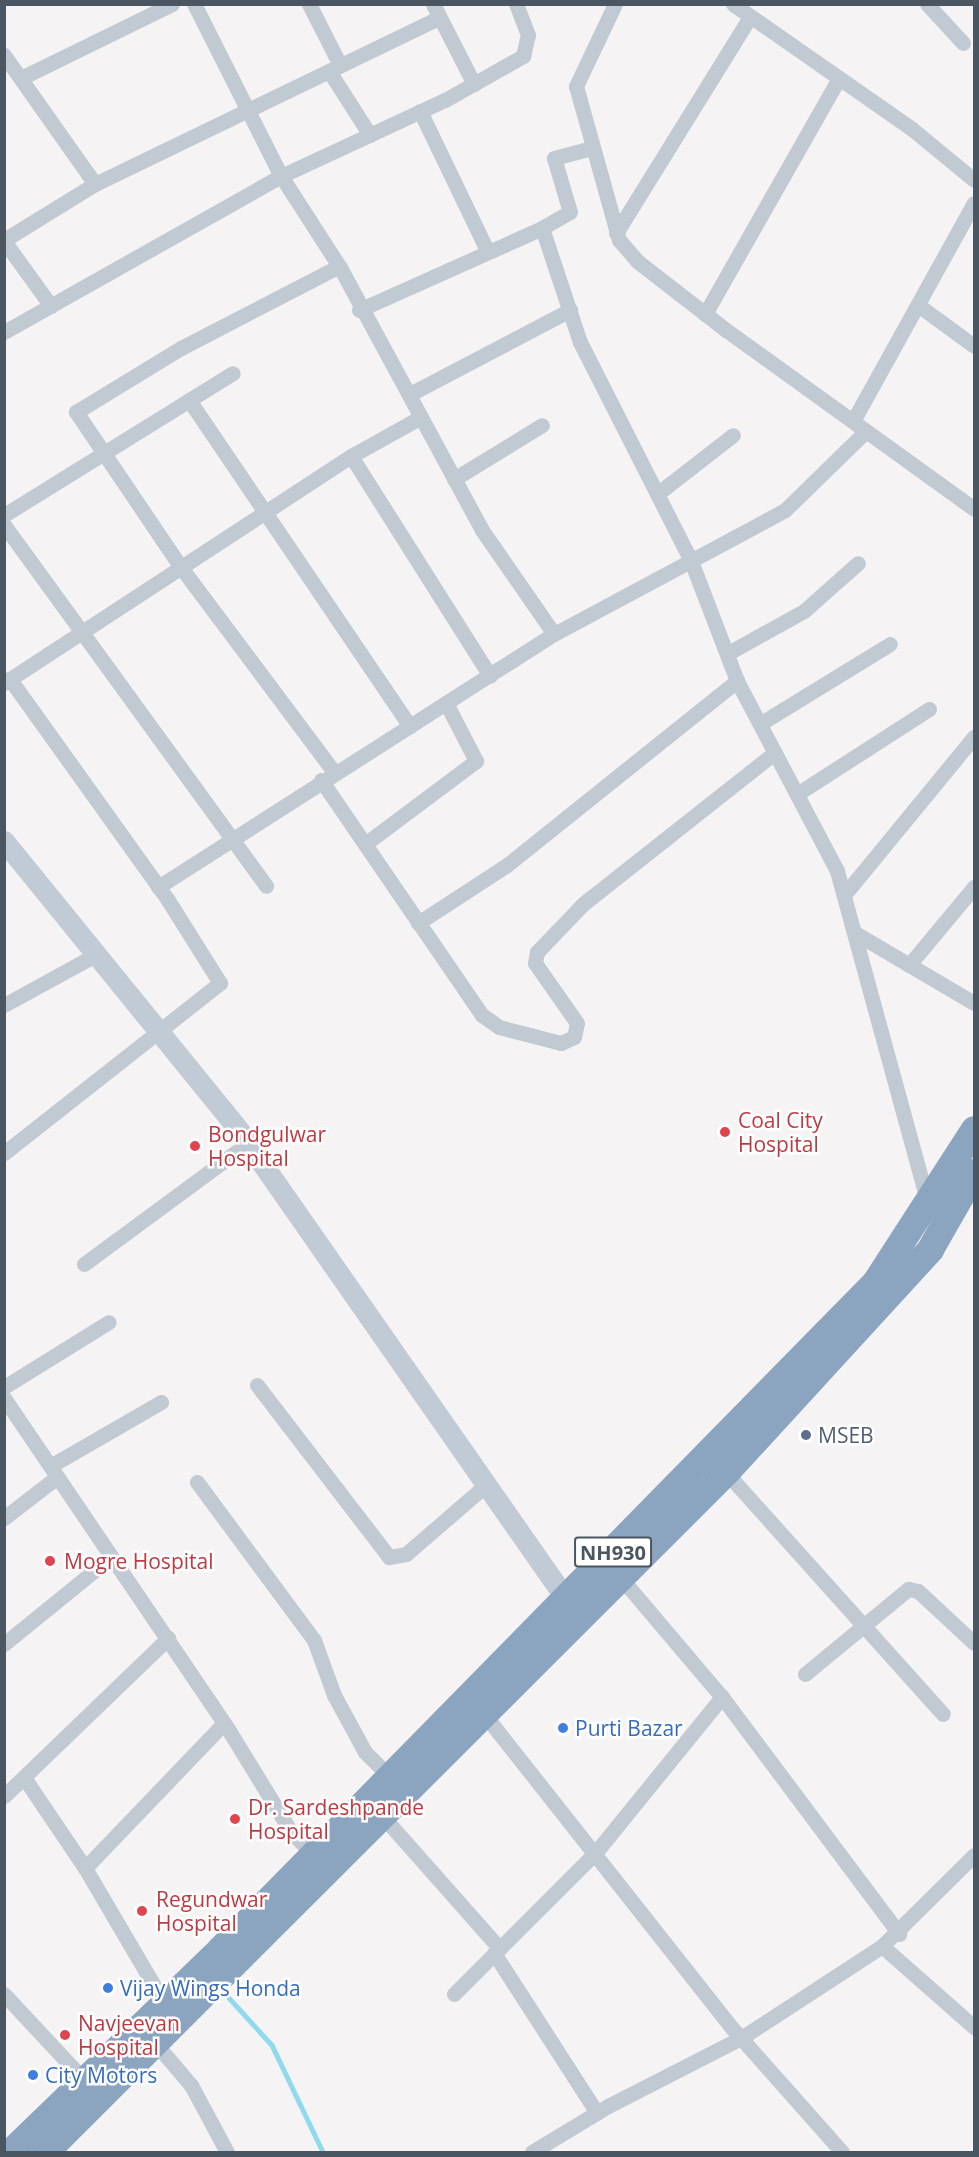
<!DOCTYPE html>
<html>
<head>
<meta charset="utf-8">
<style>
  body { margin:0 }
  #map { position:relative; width:979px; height:2157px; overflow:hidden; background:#f5f3f3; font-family:"Open Sans",sans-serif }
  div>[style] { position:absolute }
  .stream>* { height:4.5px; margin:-2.25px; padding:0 2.25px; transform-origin:2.25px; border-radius:2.25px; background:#90daee }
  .street>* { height:15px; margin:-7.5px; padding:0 7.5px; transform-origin:7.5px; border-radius:7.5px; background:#c1cad2 }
  .secondary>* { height:21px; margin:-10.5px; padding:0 10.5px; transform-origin:10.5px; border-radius:10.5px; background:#c1cbd6 }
  .highway>* { height:27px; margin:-13.5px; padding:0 13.5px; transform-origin:13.5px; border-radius:13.5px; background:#8ba5c1 }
  .dots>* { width:16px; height:16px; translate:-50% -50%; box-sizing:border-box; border:3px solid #fff; border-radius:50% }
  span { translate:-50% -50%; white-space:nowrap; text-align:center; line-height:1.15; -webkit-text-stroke:5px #fff; paint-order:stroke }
  .shield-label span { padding:2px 4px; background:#fff; border:2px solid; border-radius:4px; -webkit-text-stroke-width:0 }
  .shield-label { font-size:20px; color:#4a5661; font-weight:700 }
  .health-label { font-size:21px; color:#be3a42 }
  .left { translate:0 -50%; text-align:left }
  .service-label { font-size:21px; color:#4e5e75 }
  .shop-label { font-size:21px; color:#366cbe }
  .frame { position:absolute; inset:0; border:6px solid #4a5661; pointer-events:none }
</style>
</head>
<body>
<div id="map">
  <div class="stream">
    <i style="left:221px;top:1989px;width:76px;rotate:47.7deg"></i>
    <i style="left:272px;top:2045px;width:119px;rotate:64.5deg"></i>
  </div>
  <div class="street">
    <i style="left:309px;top:4px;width:68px;rotate:63.1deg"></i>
    <i style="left:433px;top:4px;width:90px;rotate:62.9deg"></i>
    <i style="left:615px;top:4px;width:91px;rotate:115.4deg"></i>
    <i style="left:576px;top:86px;width:160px;rotate:74.4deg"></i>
    <i style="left:619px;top:240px;width:28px;rotate:49deg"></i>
    <i style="left:637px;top:261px;width:113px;rotate:37.8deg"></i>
    <i style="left:726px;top:330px;width:306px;rotate:35.8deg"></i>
    <i style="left:733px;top:4px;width:218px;rotate:34.9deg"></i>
    <i style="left:912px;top:129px;width:80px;rotate:39.4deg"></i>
    <i style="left:927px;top:4px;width:53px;rotate:47.3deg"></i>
    <i style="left:4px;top:55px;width:158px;rotate:54.8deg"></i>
    <i style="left:329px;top:71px;width:76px;rotate:57.4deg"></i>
    <i style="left:21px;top:78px;width:168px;rotate:-26.1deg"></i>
    <i style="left:420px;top:111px;width:154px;rotate:64.3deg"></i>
    <i style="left:542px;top:228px;width:32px;rotate:-30deg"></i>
    <i style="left:570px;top:212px;width:56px;rotate:-106.5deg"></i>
    <i style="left:554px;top:158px;width:38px;rotate:-15deg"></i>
    <i style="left:616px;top:233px;width:254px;rotate:-58.2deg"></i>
    <i style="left:4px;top:240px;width:107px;rotate:-31.6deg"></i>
    <i style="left:95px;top:184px;width:382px;rotate:-25.8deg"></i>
    <i style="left:4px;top:241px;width:80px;rotate:54.1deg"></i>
    <i style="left:918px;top:305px;width:69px;rotate:36.2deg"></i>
    <i style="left:359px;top:310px;width:201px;rotate:-24.1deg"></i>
    <i style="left:542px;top:228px;width:120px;rotate:71.6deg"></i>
    <i style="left:580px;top:342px;width:246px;rotate:63.1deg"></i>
    <i style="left:691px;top:561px;width:129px;rotate:69deg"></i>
    <i style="left:737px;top:681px;width:215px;rotate:62.2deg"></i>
    <i style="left:837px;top:871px;width:344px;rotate:74.7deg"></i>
    <i style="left:705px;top:314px;width:271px;rotate:-60.4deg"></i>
    <i style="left:4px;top:332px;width:318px;rotate:-29.4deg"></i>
    <i style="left:281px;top:176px;width:181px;rotate:-24.9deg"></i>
    <i style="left:445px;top:100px;width:90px;rotate:-29.4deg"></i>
    <i style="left:523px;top:56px;width:22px;rotate:-77deg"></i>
    <i style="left:528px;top:35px;width:33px;rotate:-111deg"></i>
    <i style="left:410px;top:394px;width:181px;rotate:-27.7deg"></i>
    <i style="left:189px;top:400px;width:394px;rotate:55.9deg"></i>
    <i style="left:853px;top:421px;width:249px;rotate:-61deg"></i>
    <i style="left:351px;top:456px;width:260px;rotate:57.7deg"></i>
    <i style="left:454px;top:479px;width:103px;rotate:-31.5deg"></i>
    <i style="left:657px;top:494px;width:96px;rotate:-37.8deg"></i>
    <i style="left:4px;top:515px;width:269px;rotate:-31.8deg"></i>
    <i style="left:4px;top:525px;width:446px;rotate:54deg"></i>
    <i style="left:554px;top:634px;width:262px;rotate:-28.2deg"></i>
    <i style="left:785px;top:510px;width:113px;rotate:-44.3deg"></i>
    <i style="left:730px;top:652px;width:85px;rotate:-29deg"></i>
    <i style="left:804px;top:611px;width:72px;rotate:-41.6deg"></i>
    <i style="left:4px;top:683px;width:415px;rotate:-33.2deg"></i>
    <i style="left:351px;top:456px;width:80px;rotate:-29.1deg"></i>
    <i style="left:761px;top:723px;width:151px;rotate:-31.5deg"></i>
    <i style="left:334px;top:772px;width:257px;rotate:-126.8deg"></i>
    <i style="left:180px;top:566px;width:186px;rotate:-124deg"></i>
    <i style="left:76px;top:412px;width:123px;rotate:-31.4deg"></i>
    <i style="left:181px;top:348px;width:178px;rotate:-27.4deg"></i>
    <i style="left:321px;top:780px;width:285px;rotate:55.6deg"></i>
    <i style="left:482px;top:1015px;width:21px;rotate:35deg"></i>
    <i style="left:499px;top:1027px;width:64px;rotate:14.5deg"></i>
    <i style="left:561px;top:1043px;width:14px;rotate:-25deg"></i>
    <i style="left:574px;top:1037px;width:14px;rotate:-78deg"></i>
    <i style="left:577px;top:1023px;width:73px;rotate:-125deg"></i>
    <i style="left:535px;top:963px;width:11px;rotate:-80deg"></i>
    <i style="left:537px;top:952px;width:66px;rotate:-46.2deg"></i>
    <i style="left:583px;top:904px;width:242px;rotate:-38.3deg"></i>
    <i style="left:797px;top:794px;width:157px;rotate:-32.8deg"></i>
    <i style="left:365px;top:844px;width:139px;rotate:-36.8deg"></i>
    <i style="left:476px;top:761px;width:65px;rotate:-117.3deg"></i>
    <i style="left:158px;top:887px;width:470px;rotate:-32.6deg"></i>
    <i style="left:554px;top:634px;width:126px;rotate:-124.7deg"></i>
    <i style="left:482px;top:530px;width:300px;rotate:-118.4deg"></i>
    <i style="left:339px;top:266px;width:107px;rotate:-122.8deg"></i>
    <i style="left:281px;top:176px;width:193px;rotate:-116.8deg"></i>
    <i style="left:844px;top:895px;width:205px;rotate:-50.6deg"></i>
    <i style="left:418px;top:923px;width:106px;rotate:-33.1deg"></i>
    <i style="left:507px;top:865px;width:295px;rotate:-38.7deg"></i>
    <i style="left:855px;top:933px;width:138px;rotate:30.5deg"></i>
    <i style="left:909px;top:965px;width:102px;rotate:-50.2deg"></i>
    <i style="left:4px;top:1005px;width:106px;rotate:-28.7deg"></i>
    <i style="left:4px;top:1153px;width:275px;rotate:-38.2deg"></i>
    <i style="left:220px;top:983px;width:98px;rotate:-122.1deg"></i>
    <i style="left:168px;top:900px;width:272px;rotate:-125.6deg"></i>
    <i style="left:84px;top:1264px;width:204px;rotate:-36.4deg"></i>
    <i style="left:257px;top:1385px;width:217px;rotate:52.5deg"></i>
    <i style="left:389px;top:1557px;width:17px;rotate:-10deg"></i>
    <i style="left:406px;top:1554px;width:106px;rotate:-40.8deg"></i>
    <i style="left:4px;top:1387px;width:123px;rotate:-31.8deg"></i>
    <i style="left:4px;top:1398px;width:400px;rotate:55.9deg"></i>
    <i style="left:228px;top:1729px;width:121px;rotate:58.5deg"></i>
    <i style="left:291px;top:1832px;width:31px;rotate:45deg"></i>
    <i style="left:52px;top:1465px;width:126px;rotate:-30deg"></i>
    <i style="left:723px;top:1469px;width:329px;rotate:48.1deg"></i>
    <i style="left:197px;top:1482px;width:197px;rotate:53.5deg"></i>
    <i style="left:314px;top:1640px;width:59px;rotate:70deg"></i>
    <i style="left:334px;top:1695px;width:65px;rotate:61.5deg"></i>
    <i style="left:365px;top:1752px;width:33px;rotate:45deg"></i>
    <i style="left:4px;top:1518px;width:67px;rotate:-37.7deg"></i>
    <i style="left:621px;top:1578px;width:156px;rotate:49.7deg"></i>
    <i style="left:722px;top:1697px;width:296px;rotate:53.2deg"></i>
    <i style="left:4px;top:1644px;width:136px;rotate:-39.1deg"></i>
    <i style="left:805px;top:1674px;width:134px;rotate:-39.5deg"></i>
    <i style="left:908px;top:1589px;width:10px;rotate:11deg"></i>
    <i style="left:918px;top:1591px;width:76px;rotate:42.9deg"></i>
    <i style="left:480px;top:1709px;width:407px;rotate:51.7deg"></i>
    <i style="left:732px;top:2028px;width:166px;rotate:48.4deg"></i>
    <i style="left:25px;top:1779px;width:107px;rotate:56deg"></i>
    <i style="left:85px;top:1868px;width:154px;rotate:59.6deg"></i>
    <i style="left:4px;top:1796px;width:228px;rotate:-43.9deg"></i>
    <i style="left:378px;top:1811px;width:183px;rotate:48.5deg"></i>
    <i style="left:85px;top:1868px;width:201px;rotate:-46.2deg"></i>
    <i style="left:882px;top:1946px;width:123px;rotate:41.4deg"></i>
    <i style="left:494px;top:1953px;width:190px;rotate:57.2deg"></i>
    <i style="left:4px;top:1994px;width:117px;rotate:47.1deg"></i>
    <i style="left:454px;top:1994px;width:201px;rotate:-45deg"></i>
    <i style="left:596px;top:1852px;width:200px;rotate:-50.9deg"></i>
    <i style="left:155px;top:2043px;width:55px;rotate:49.4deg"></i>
    <i style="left:191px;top:2085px;width:76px;rotate:61.8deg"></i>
    <i style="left:532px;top:2152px;width:89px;rotate:-31.2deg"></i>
    <i style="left:608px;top:2106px;width:149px;rotate:-27.1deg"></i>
    <i style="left:741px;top:2038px;width:168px;rotate:-33.1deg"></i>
    <i style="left:882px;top:1946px;width:129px;rotate:-44.7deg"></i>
  </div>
  <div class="secondary">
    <i style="left:4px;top:841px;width:371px;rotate:50.9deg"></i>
    <i style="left:238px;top:1129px;width:585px;rotate:55.09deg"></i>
  </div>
  <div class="highway">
    <i style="left:10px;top:2152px;width:292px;rotate:-44deg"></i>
    <i style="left:220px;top:1949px;width:935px;rotate:-45.52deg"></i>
    <i style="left:875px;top:1282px;width:182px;rotate:-57.1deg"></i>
    <i style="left:45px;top:2152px;width:962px;rotate:-44.96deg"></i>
    <i style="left:726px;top:1472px;width:302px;rotate:-47.5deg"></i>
    <i style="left:930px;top:1249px;width:89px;rotate:-60.3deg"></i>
  </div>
  <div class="dots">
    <i style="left:725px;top:1132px;background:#e0444e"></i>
    <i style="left:195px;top:1146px;background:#e0444e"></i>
    <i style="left:806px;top:1435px;background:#5c6f8a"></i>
    <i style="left:50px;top:1561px;background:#e0444e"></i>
    <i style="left:563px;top:1728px;background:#3f7fe0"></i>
    <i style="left:235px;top:1819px;background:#e0444e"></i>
    <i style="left:142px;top:1911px;background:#e0444e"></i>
    <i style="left:108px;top:1988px;background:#3f7fe0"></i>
    <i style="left:65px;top:2035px;background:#e0444e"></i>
    <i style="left:33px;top:2075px;background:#3f7fe0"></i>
  </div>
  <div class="shield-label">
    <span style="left:613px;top:1552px">NH930</span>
  </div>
  <div class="health-label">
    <span class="left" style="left:738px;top:1132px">Coal City<br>Hospital</span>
    <span class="left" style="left:208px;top:1146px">Bondgulwar<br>Hospital</span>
    <span class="left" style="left:64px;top:1561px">Mogre Hospital</span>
    <span class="left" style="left:248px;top:1819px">Dr. Sardeshpande<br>Hospital</span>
    <span class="left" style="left:156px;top:1911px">Regundwar<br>Hospital</span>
    <span class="left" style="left:78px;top:2035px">Navjeevan<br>Hospital</span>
  </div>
  <div class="service-label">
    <span class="left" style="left:818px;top:1435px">MSEB</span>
  </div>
  <div class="shop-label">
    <span class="left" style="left:575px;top:1728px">Purti Bazar</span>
    <span class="left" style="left:120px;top:1988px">Vijay Wings Honda</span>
    <span class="left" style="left:45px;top:2075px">City Motors</span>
  </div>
  <div class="frame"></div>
</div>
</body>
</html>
